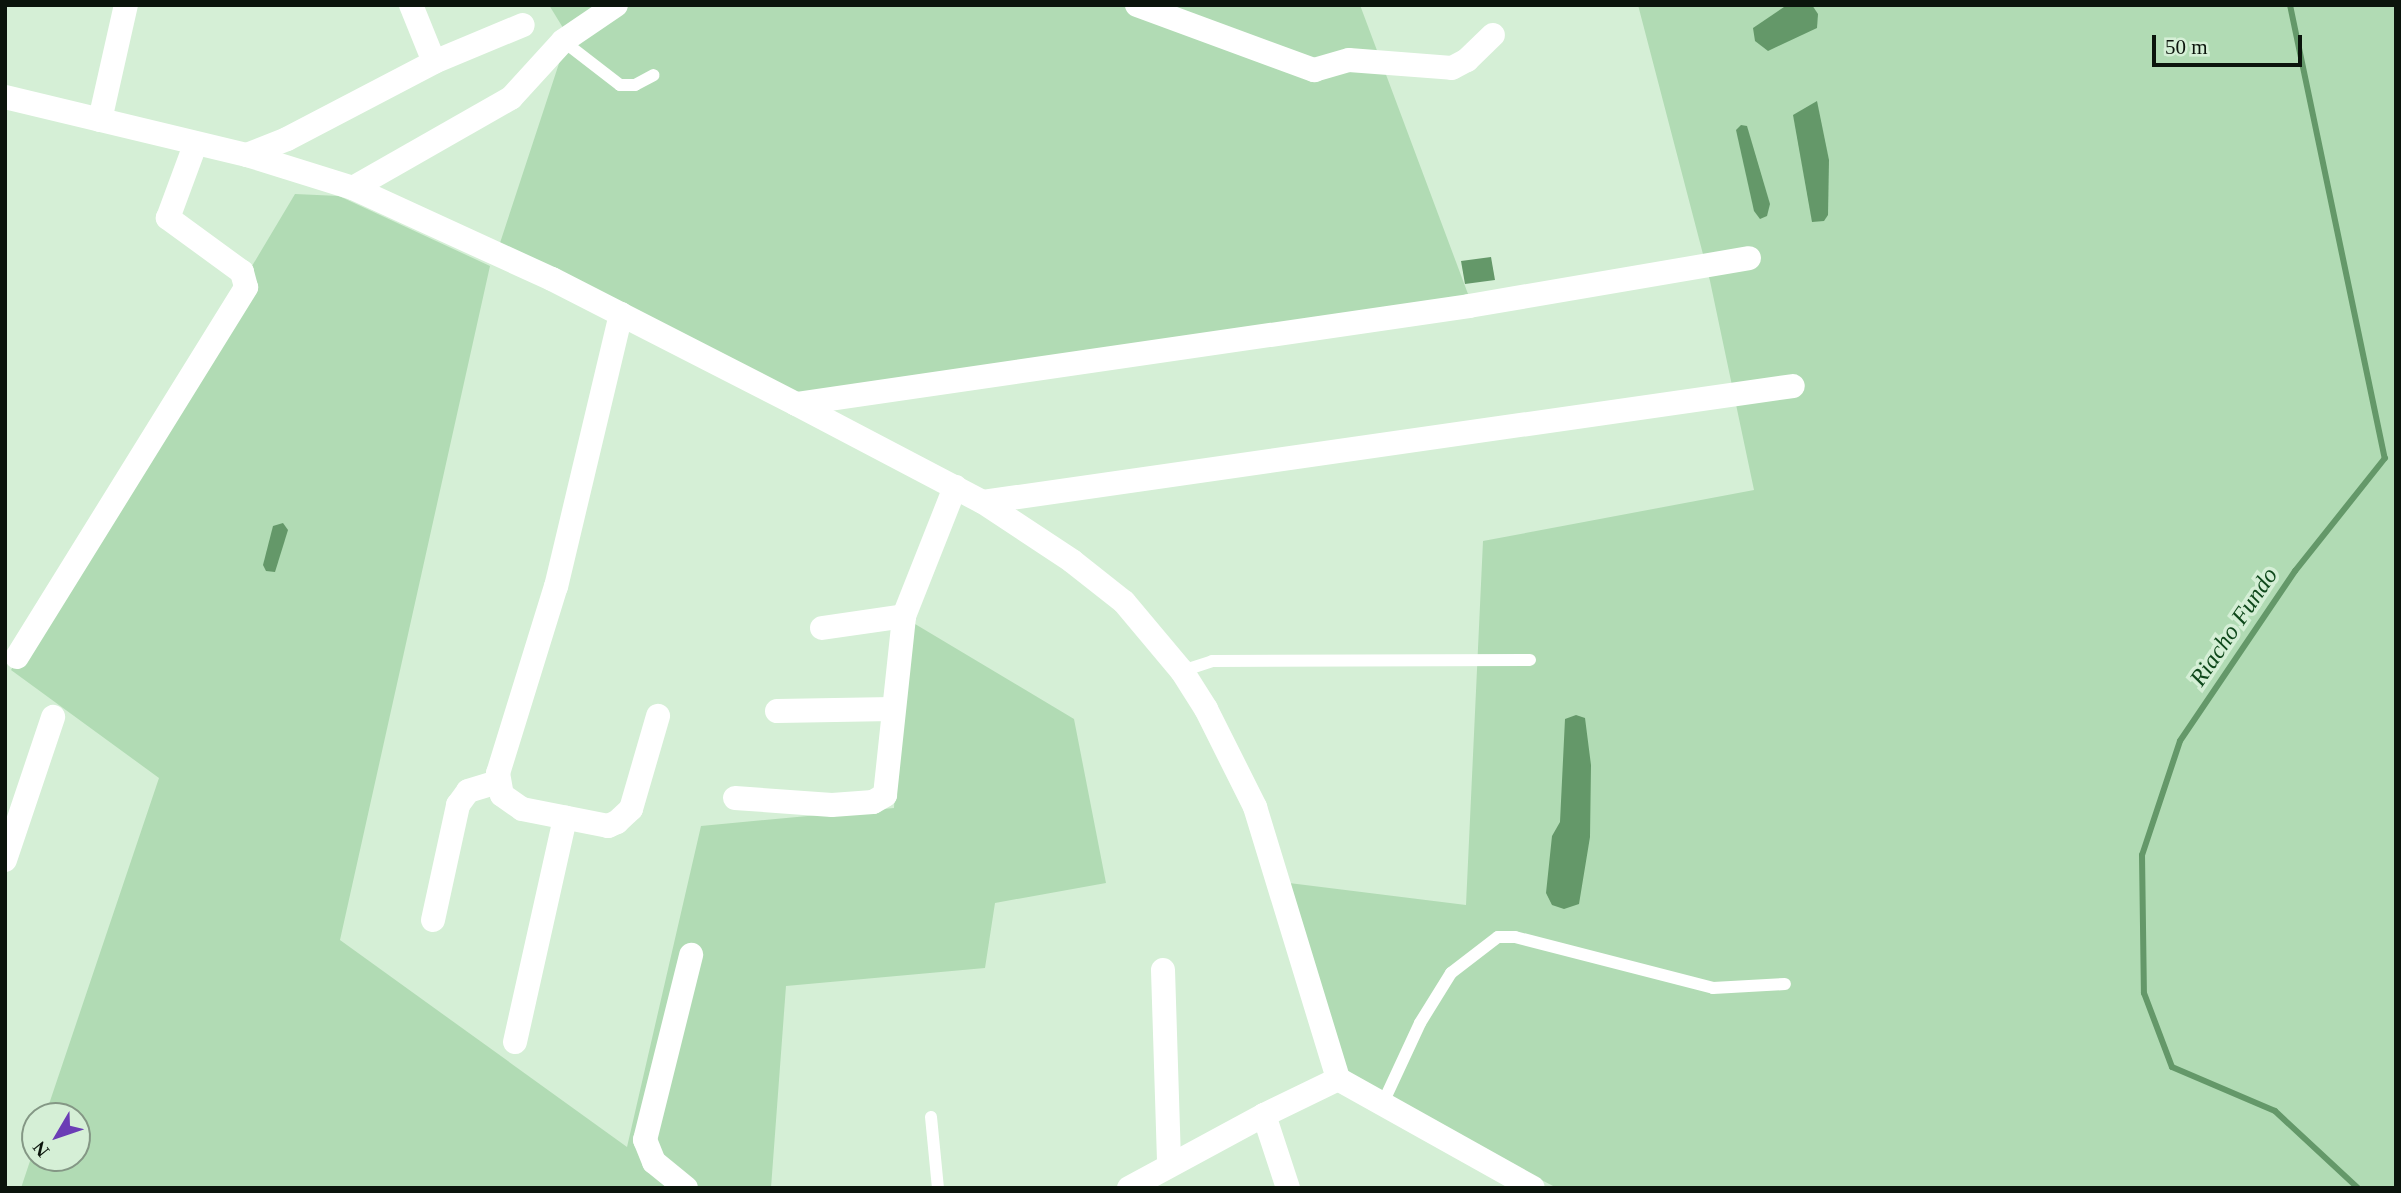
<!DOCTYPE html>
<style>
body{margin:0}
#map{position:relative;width:2401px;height:1193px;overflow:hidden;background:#d5efd6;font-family:"Times New Roman",serif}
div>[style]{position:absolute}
.green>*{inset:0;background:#b1dbb4}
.water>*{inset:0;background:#649869}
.stream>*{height:6px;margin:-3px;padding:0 3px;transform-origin:3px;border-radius:3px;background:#649869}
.lane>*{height:12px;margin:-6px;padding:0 6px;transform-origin:6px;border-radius:6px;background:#fff}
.street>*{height:24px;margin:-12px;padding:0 12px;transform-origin:12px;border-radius:12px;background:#fff}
span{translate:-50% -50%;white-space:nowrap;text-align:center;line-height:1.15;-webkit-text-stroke:7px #d5efd6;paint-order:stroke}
.water-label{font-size:24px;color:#0f481b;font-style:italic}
.frame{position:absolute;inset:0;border:7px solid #0b140c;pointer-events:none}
.north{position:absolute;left:21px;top:1102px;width:70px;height:70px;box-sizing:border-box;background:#d5efd6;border:2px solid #849785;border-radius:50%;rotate:231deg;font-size:19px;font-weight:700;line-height:28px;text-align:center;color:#0b140c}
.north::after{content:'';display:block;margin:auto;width:24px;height:32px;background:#6b3db5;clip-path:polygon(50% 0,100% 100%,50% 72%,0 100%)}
.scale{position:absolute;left:2152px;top:35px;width:150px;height:32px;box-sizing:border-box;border:4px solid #0b140c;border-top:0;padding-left:9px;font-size:21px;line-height:24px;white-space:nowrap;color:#0b140c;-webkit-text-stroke:5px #d5efd6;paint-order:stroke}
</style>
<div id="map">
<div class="green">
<i style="clip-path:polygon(549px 5px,1360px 5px,1471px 302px,805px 402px,499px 246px,568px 36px)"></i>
<i style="clip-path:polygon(1638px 5px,2396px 5px,2396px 1188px,1557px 1188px,1340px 1077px,1281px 882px,1466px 905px,1483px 541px,1754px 490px,1710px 281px)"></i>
<i style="clip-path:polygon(295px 194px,339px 196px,490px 266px,340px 940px,627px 1147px,701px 826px,894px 808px,905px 618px,1074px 719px,1106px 883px,995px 903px,985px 968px,786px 986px,771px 1188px,21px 1188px,35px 1146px,35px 1158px,77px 1158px,77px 1116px,45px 1116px,159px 778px,11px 670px)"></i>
</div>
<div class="water">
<i style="clip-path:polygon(1787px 5px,1812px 5px,1818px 14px,1817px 28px,1768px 51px,1755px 41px,1753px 28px)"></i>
<i style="clip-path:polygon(1817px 101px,1829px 160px,1828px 215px,1824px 221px,1812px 222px,1793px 115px)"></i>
<i style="clip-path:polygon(1741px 125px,1747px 126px,1770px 204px,1767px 216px,1760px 219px,1754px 211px,1736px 130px)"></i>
<i style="clip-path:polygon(1491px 257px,1495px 280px,1465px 284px,1461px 261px)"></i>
<i style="clip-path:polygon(283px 523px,288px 530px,275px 572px,266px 571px,263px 565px,273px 526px)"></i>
<i style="clip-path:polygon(1576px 715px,1585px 718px,1591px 765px,1590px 837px,1579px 904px,1564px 909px,1552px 905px,1546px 893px,1552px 836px,1560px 822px,1565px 719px)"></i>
</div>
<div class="stream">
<i style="left:2290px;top:5px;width:463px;rotate:78.2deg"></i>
<i style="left:2385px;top:458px;width:144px;rotate:128.5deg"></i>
<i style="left:2295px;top:571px;width:205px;rotate:124.1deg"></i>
<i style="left:2180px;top:741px;width:120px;rotate:108.4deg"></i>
<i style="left:2142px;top:855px;width:138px;rotate:89.2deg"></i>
<i style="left:2144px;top:993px;width:79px;rotate:69.3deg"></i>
<i style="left:2172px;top:1067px;width:112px;rotate:23.1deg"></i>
<i style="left:2275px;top:1111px;width:113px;rotate:42.9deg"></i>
</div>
<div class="lane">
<i style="left:563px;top:41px;width:72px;rotate:37.7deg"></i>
<i style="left:620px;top:85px;width:15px"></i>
<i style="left:635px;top:85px;width:21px;rotate:-28deg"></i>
<i style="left:1182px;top:671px;width:32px;rotate:-18deg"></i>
<i style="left:1212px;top:661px;width:318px;rotate:-0.2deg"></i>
<i style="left:1382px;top:1105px;width:90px;rotate:-65.1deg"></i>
<i style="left:1420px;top:1023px;width:59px;rotate:-58.2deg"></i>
<i style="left:1451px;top:973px;width:59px;rotate:-37.5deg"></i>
<i style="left:1498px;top:937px;width:17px"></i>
<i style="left:1515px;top:937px;width:204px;rotate:14.4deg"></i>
<i style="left:1713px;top:988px;width:72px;rotate:-3.2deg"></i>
<i style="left:931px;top:1117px;width:71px;rotate:84.4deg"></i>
</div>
<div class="street">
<i style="left:411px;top:5px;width:61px;rotate:68deg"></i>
<i style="left:1137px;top:5px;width:189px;rotate:20.2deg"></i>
<i style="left:1314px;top:70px;width:36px;rotate:-16deg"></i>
<i style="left:1349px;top:60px;width:103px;rotate:4.4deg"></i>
<i style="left:1452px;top:68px;width:17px;rotate:-28deg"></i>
<i style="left:1467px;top:60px;width:36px;rotate:-44deg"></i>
<i style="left:5px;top:97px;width:249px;rotate:13.5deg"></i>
<i style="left:247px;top:155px;width:111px;rotate:17.3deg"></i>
<i style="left:353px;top:188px;width:219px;rotate:24.6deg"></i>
<i style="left:552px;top:279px;width:274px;rotate:27.1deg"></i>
<i style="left:796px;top:404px;width:211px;rotate:27.7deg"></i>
<i style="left:983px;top:502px;width:107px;rotate:33.5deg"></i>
<i style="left:1072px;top:561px;width:66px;rotate:38.3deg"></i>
<i style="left:1124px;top:602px;width:90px;rotate:50deg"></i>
<i style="left:1182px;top:671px;width:45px;rotate:57.7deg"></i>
<i style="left:1206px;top:709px;width:110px;rotate:63.4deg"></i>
<i style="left:1255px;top:807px;width:284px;rotate:73deg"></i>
<i style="left:1338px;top:1079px;width:223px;rotate:29.2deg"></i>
<i style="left:100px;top:120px;width:118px;rotate:-77.3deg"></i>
<i style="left:247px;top:155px;width:43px;rotate:-21.8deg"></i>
<i style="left:287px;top:139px;width:166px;rotate:-27.6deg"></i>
<i style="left:434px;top:62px;width:96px;rotate:-22.6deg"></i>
<i style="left:353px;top:188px;width:182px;rotate:-29.7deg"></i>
<i style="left:511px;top:98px;width:77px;rotate:-47.6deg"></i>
<i style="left:563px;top:41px;width:64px;rotate:-34.2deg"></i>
<i style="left:621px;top:314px;width:280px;rotate:103.4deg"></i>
<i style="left:556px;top:586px;width:196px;rotate:107.2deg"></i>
<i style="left:498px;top:773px;width:22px;rotate:80deg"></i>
<i style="left:502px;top:795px;width:24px;rotate:35deg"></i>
<i style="left:522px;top:809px;width:88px;rotate:11.2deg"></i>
<i style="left:608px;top:826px;width:10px;rotate:-24deg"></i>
<i style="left:617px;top:822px;width:19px;rotate:-43deg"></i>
<i style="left:631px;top:809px;width:97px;rotate:-73.8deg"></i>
<i style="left:796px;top:404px;width:680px;rotate:-8.28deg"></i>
<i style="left:1469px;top:306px;width:284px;rotate:-9.7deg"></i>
<i style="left:983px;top:502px;width:818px;rotate:-8.15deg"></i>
<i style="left:822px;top:628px;width:83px;rotate:-8.3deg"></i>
<i style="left:17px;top:657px;width:435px;rotate:-58.2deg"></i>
<i style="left:246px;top:287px;width:16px;rotate:-105deg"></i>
<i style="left:242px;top:272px;width:92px;rotate:-143.9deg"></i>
<i style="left:168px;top:218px;width:78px;rotate:-69.7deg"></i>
<i style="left:777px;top:711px;width:116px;rotate:-1deg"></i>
<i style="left:735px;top:798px;width:97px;rotate:4.1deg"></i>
<i style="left:832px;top:805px;width:41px;rotate:-4.2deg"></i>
<i style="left:873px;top:802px;width:14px;rotate:-30deg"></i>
<i style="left:885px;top:795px;width:180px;rotate:-83.9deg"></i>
<i style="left:904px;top:616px;width:139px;rotate:-68.4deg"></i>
<i style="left:5px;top:860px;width:151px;rotate:-71.4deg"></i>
<i style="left:433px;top:920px;width:118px;rotate:-77.7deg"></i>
<i style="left:458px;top:805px;width:17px;rotate:-54deg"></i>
<i style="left:468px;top:791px;width:30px;rotate:-17deg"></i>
<i style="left:1163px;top:970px;width:192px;rotate:88.2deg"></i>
<i style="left:515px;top:1042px;width:230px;rotate:-77.4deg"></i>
<i style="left:686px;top:1188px;width:41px;rotate:-140.9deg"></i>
<i style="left:654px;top:1162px;width:24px;rotate:-112deg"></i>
<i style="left:645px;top:1140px;width:191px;rotate:-76deg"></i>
<i style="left:1129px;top:1188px;width:153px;rotate:-28.4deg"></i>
<i style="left:1288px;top:1188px;width:77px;rotate:-108.2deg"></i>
<i style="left:1264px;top:1115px;width:82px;rotate:-25.9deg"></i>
</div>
<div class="water-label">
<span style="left:2234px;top:627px;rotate:-56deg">Riacho Fundo</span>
</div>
<div class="frame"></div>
<div class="north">N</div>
<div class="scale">50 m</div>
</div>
